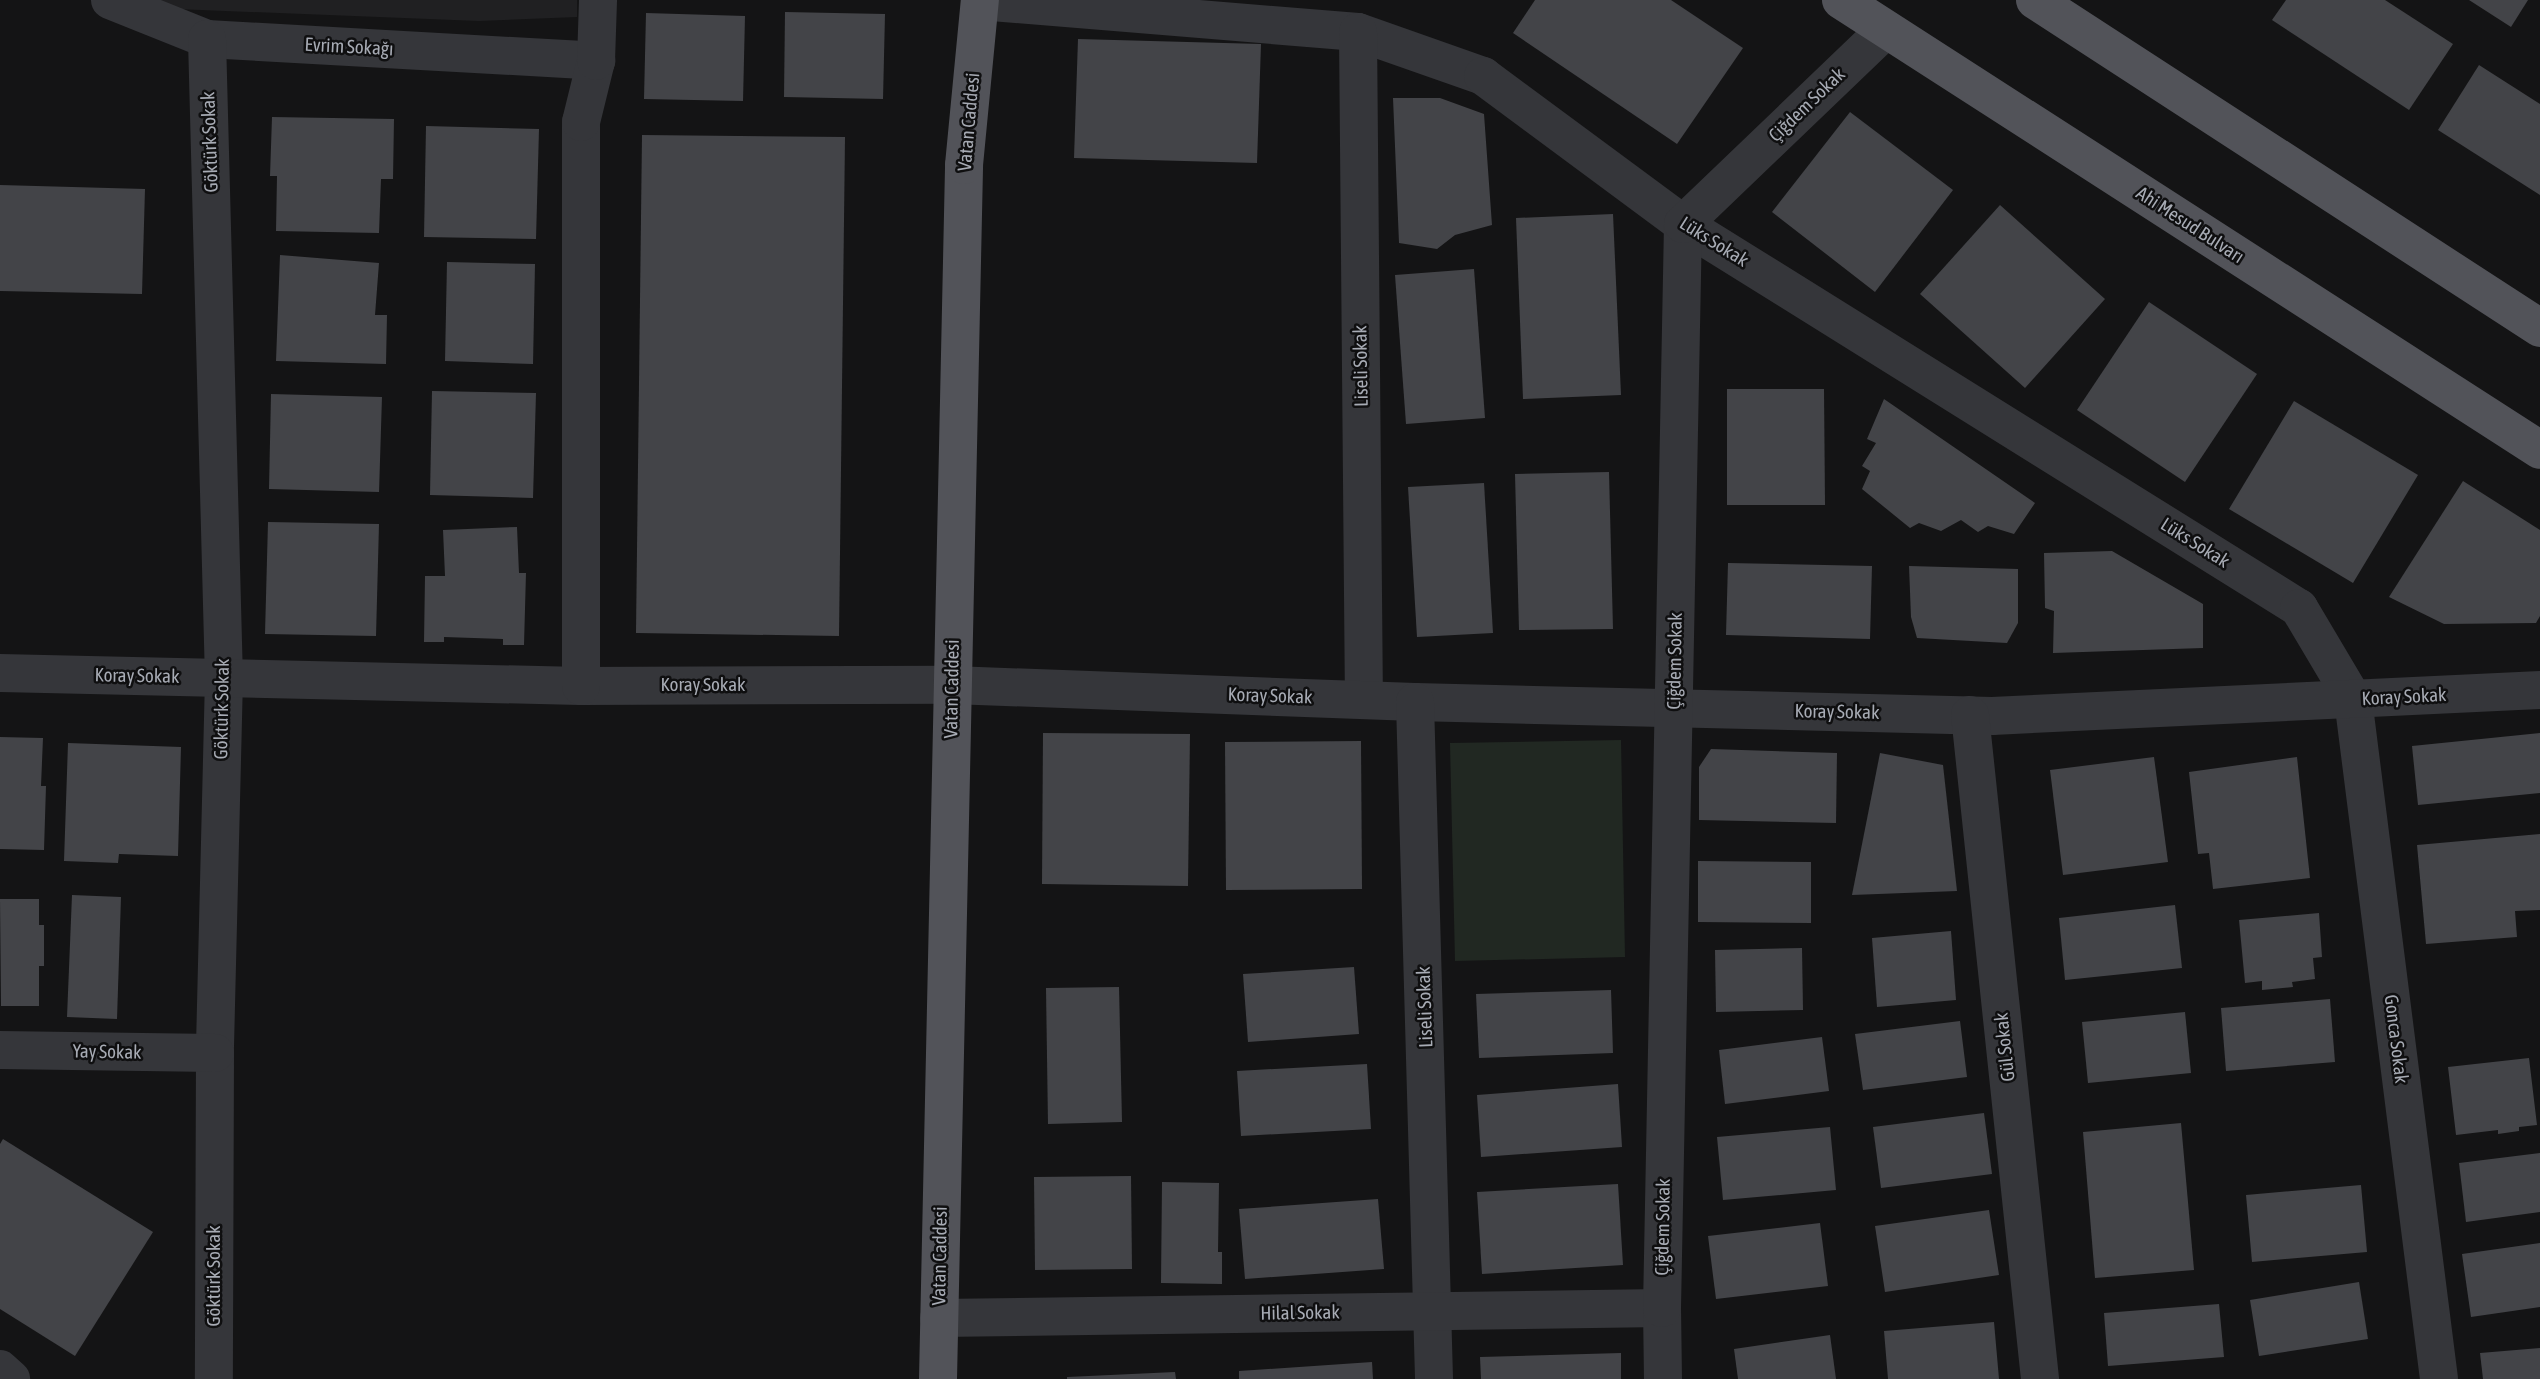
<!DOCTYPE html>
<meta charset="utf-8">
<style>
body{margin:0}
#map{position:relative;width:2540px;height:1379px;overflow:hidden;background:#141415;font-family:"Asap Condensed",sans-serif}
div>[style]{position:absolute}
.built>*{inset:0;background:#202022}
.green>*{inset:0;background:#212822}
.building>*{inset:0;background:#434448}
.minor>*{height:38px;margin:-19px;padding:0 19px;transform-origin:19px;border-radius:19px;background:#35363a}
.major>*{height:38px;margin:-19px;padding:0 19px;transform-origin:19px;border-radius:19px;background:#525359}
span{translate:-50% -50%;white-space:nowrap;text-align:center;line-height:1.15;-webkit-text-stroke:5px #0f0f10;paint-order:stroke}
.street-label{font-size:19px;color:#a7abb4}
</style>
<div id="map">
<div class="built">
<i style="clip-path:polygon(155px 0,577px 0,577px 17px,479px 21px,176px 9px)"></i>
</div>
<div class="green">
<i style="clip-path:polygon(1621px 740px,1625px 957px,1455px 961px,1450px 743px)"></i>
</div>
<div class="building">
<i style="clip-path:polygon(1535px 0,1671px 0,1743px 48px,1677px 144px,1513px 33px)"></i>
<i style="clip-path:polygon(2286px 0,2385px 0,2453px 44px,2409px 110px,2272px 20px)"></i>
<i style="clip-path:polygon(2469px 0,2528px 0,2511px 27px)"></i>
<i style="clip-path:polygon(785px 12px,885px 14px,883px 99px,784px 97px)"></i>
<i style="clip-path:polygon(646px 13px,745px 16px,743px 101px,644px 99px)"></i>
<i style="clip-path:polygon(1078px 39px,1261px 44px,1257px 163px,1074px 158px)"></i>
<i style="clip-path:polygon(2479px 65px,2540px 104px,2540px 195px,2438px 130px)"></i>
<i style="clip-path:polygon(1393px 98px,1440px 98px,1484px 114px,1492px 225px,1455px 235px,1437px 249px,1399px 243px)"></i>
<i style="clip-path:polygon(1850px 112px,1953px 190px,1875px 292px,1772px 212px)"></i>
<i style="clip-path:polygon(272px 117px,394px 119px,393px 179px,381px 179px,379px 233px,276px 231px,277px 176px,270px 176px)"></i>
<i style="clip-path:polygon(426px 126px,539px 129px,536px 239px,424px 237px)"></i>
<i style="clip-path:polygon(642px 135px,845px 137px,839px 636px,636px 633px)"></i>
<i style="clip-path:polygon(0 185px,145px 189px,142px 294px,0 291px)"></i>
<i style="clip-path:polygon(2000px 205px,2105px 299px,2025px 388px,1920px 294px)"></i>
<i style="clip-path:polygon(1613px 214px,1621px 395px,1523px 399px,1516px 218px)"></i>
<i style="clip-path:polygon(280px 255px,379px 263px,375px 315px,387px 315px,386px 364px,276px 361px)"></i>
<i style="clip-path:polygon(447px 262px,535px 264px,533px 364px,445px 361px)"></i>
<i style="clip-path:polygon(1474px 269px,1485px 418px,1406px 424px,1395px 275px)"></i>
<i style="clip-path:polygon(2149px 302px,2257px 374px,2185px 482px,2077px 410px)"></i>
<i style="clip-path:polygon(1727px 389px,1824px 389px,1825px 505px,1727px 505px)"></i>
<i style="clip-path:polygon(432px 391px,536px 393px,533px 498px,430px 495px)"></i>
<i style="clip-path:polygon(271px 394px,382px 397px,379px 492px,269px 489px)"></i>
<i style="clip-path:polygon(1884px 399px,2035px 503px,2014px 534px,1988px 526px,1978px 532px,1961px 520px,1941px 531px,1919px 523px,1910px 528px,1862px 489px,1870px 471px,1862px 466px,1876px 443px,1867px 439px)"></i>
<i style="clip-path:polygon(2294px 401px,2418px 475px,2353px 583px,2229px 509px)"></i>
<i style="clip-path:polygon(1609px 472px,1613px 629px,1519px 630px,1515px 474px)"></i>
<i style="clip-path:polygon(2463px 481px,2540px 530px,2540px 616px,2536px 623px,2444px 624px,2389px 597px)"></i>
<i style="clip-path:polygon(1484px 483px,1493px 633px,1417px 637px,1408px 487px)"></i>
<i style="clip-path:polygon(268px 522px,379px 524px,376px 636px,265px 634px)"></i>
<i style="clip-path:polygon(517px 527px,519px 573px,526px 573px,524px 645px,503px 645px,503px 639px,444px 637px,444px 642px,424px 642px,425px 576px,445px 576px,443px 530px)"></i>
<i style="clip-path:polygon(2112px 551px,2203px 604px,2203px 648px,2053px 653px,2054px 611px,2045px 608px,2044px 553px)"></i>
<i style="clip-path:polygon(1728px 563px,1872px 566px,1870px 639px,1726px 635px)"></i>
<i style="clip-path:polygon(1909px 566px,2018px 569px,2018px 623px,2007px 643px,1917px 638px,1911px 617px)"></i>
<i style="clip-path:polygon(1043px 733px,1190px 734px,1188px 886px,1042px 884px)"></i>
<i style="clip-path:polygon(2540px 733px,2540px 793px,2418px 805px,2412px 746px)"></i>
<i style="clip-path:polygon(0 737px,43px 738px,41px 786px,46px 786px,44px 850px,0 849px)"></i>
<i style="clip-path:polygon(1361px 741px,1362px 889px,1226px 890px,1225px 742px)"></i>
<i style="clip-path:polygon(68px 743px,181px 747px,178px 856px,119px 854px,118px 863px,64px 861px)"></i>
<i style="clip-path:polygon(1711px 749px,1837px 753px,1836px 823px,1699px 820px,1699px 767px)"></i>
<i style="clip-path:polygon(1880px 753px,1943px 765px,1957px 891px,1852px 895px)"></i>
<i style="clip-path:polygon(2154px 757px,2168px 862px,2063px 875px,2050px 770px)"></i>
<i style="clip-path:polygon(2297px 757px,2310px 878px,2213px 889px,2209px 853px,2198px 854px,2189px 772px)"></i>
<i style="clip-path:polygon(2540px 834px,2540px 910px,2515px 911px,2517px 937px,2426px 944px,2417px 845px)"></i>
<i style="clip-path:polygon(1698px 861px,1811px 862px,1811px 923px,1698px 922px)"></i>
<i style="clip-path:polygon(72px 895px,121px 897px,117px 1019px,67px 1017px)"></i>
<i style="clip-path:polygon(0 899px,39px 899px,39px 925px,44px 925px,44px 966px,39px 966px,39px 1006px,1px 1006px)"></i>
<i style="clip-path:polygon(2175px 905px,2182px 968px,2065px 980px,2059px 918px)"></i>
<i style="clip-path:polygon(2319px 913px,2322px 957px,2313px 958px,2315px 979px,2292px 982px,2293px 987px,2262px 990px,2262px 981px,2245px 983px,2239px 920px)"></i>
<i style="clip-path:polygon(1951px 931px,1956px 1000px,1877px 1007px,1872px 938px)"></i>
<i style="clip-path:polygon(1802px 948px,1803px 1010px,1716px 1012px,1715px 950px)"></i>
<i style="clip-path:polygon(1354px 967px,1359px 1034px,1248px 1042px,1243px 974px)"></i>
<i style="clip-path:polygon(1119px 987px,1122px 1122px,1048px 1124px,1046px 988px)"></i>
<i style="clip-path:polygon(1611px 990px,1613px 1053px,1479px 1058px,1476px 994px)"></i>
<i style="clip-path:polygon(2330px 999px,2335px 1062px,2226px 1071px,2221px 1008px)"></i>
<i style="clip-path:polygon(2185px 1012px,2191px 1073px,2088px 1083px,2082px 1022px)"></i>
<i style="clip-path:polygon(1960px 1021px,1967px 1077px,1863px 1090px,1855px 1034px)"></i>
<i style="clip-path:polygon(1822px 1037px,1829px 1091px,1725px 1104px,1719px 1050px)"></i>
<i style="clip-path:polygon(2529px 1058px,2537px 1125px,2519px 1127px,2519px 1131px,2498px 1134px,2498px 1130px,2456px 1135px,2448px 1067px)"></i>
<i style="clip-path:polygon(1367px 1064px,1371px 1129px,1241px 1136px,1237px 1071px)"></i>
<i style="clip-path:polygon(1618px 1084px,1622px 1147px,1481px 1157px,1477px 1095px)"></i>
<i style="clip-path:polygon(1984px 1113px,1992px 1174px,1881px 1188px,1873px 1127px)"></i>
<i style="clip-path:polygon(2181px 1123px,2194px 1270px,2095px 1278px,2083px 1132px)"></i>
<i style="clip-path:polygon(1830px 1127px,1836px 1190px,1723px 1200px,1717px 1137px)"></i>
<i style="clip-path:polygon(3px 1139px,153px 1232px,75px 1356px,0 1309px,0 1144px)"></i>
<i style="clip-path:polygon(2540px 1153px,2540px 1212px,2466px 1222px,2459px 1163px)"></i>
<i style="clip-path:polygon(1131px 1176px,1132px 1269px,1035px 1270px,1034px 1177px)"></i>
<i style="clip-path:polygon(1162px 1182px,1219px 1183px,1218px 1252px,1222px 1252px,1222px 1284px,1161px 1283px)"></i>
<i style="clip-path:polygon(1618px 1184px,1623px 1265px,1482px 1274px,1477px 1192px)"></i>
<i style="clip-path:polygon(2361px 1185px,2367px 1252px,2252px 1262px,2246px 1195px)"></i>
<i style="clip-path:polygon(1378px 1199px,1384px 1269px,1245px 1279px,1239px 1209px)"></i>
<i style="clip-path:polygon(1989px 1210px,1999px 1275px,1885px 1292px,1875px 1226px)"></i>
<i style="clip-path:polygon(1820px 1223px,1828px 1286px,1716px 1299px,1708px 1236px)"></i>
<i style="clip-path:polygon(2540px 1243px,2540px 1307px,2471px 1317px,2462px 1254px)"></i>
<i style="clip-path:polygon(2359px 1282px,2368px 1339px,2259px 1356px,2250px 1300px)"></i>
<i style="clip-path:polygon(2219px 1304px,2224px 1357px,2108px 1366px,2104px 1313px)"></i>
<i style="clip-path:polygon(1994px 1322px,1999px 1379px,1888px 1379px,1884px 1331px)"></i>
<i style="clip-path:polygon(1830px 1335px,1836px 1379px,1738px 1379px,1734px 1349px)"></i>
<i style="clip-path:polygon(2540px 1348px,2540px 1379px,2483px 1379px,2480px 1353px)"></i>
<i style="clip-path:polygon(1621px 1353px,1621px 1379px,1481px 1379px,1480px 1357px)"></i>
<i style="clip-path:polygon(1372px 1362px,1373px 1379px,1239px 1379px,1239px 1371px)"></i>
<i style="clip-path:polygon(1175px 1372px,1176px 1379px,1067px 1379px,1067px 1377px)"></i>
</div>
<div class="minor">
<i style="left:110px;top:0;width:105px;rotate:21.9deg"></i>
<i style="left:207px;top:39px;width:390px;rotate:3.2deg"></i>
<i style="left:980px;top:1px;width:379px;rotate:4.7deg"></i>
<i style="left:1358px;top:32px;width:133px;rotate:19.4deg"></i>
<i style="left:1483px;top:76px;width:249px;rotate:36.5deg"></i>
<i style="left:1683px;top:224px;width:726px;rotate:31.94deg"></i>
<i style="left:2299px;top:608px;width:106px;rotate:59.3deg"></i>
<i style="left:2353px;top:699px;width:685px;rotate:82.79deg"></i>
<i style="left:1358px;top:32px;width:668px;rotate:89.49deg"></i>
<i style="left:207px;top:39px;width:639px;rotate:88.48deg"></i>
<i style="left:224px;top:678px;width:375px;rotate:91.4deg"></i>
<i style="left:215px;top:1053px;width:326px;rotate:90.2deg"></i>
<i style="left:0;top:673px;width:581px;rotate:1.28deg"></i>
<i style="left:581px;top:686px;width:371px;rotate:-0.2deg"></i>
<i style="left:952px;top:685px;width:463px;rotate:2.1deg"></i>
<i style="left:1415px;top:702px;width:577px;rotate:1.39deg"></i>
<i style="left:1992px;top:716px;width:549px;rotate:-2.72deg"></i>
<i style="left:581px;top:686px;width:564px;rotate:-90deg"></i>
<i style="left:581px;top:122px;width:63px;rotate:-76.2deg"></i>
<i style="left:596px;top:61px;width:61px;rotate:-88.1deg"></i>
<i style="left:1415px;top:702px;width:677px;rotate:88.39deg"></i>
<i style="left:1970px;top:715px;width:668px;rotate:83.98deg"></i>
<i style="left:0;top:1050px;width:215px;rotate:0.8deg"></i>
<i style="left:939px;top:1318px;width:723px;rotate:-0.79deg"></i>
<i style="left:0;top:1369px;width:15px;rotate:42deg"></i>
<i style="left:1663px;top:1379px;width:71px;rotate:-90.8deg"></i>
<i style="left:1662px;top:1308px;width:1084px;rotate:-88.89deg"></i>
<i style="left:1683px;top:224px;width:281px;rotate:-43.8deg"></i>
</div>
<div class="major">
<i style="left:1841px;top:0;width:831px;rotate:32.77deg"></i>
<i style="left:2035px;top:0;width:602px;rotate:33deg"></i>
<i style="left:938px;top:1379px;width:1214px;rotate:-88.77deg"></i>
<i style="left:964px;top:165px;width:166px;rotate:-84.5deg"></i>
</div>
<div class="street-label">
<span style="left:349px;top:47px;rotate:3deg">Evrim Sokağı</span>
<span style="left:1807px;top:105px;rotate:-44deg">Çiğdem Sokak</span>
<span style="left:969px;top:122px;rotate:-85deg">Vatan Caddesi</span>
<span style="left:210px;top:142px;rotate:-92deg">Göktürk Sokak</span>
<span style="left:2190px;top:225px;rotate:33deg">Ahi Mesud Bulvarı</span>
<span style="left:1714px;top:242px;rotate:32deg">Lüks Sokak</span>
<span style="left:1361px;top:366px;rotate:-91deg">Liseli Sokak</span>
<span style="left:2195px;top:543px;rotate:32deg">Lüks Sokak</span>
<span style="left:1675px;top:661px;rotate:-89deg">Çiğdem Sokak</span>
<span style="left:137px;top:676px;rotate:1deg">Koray Sokak</span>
<span style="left:703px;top:685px">Koray Sokak</span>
<span style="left:952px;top:689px;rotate:-89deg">Vatan Caddesi</span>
<span style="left:1270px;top:696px;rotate:2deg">Koray Sokak</span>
<span style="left:2404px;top:697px;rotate:-3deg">Koray Sokak</span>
<span style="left:222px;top:709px;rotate:-89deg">Göktürk Sokak</span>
<span style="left:1837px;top:712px;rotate:1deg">Koray Sokak</span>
<span style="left:1425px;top:1007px;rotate:-92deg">Liseli Sokak</span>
<span style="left:2396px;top:1039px;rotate:83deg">Gonca Sokak</span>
<span style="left:2005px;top:1047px;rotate:-96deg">Gül Sokak</span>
<span style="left:107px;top:1052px;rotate:1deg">Yay Sokak</span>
<span style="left:1663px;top:1227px;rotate:-89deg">Çiğdem Sokak</span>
<span style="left:940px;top:1256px;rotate:-89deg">Vatan Caddesi</span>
<span style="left:214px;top:1276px;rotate:-90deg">Göktürk Sokak</span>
<span style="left:1300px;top:1313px;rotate:-1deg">Hilal Sokak</span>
</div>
</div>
